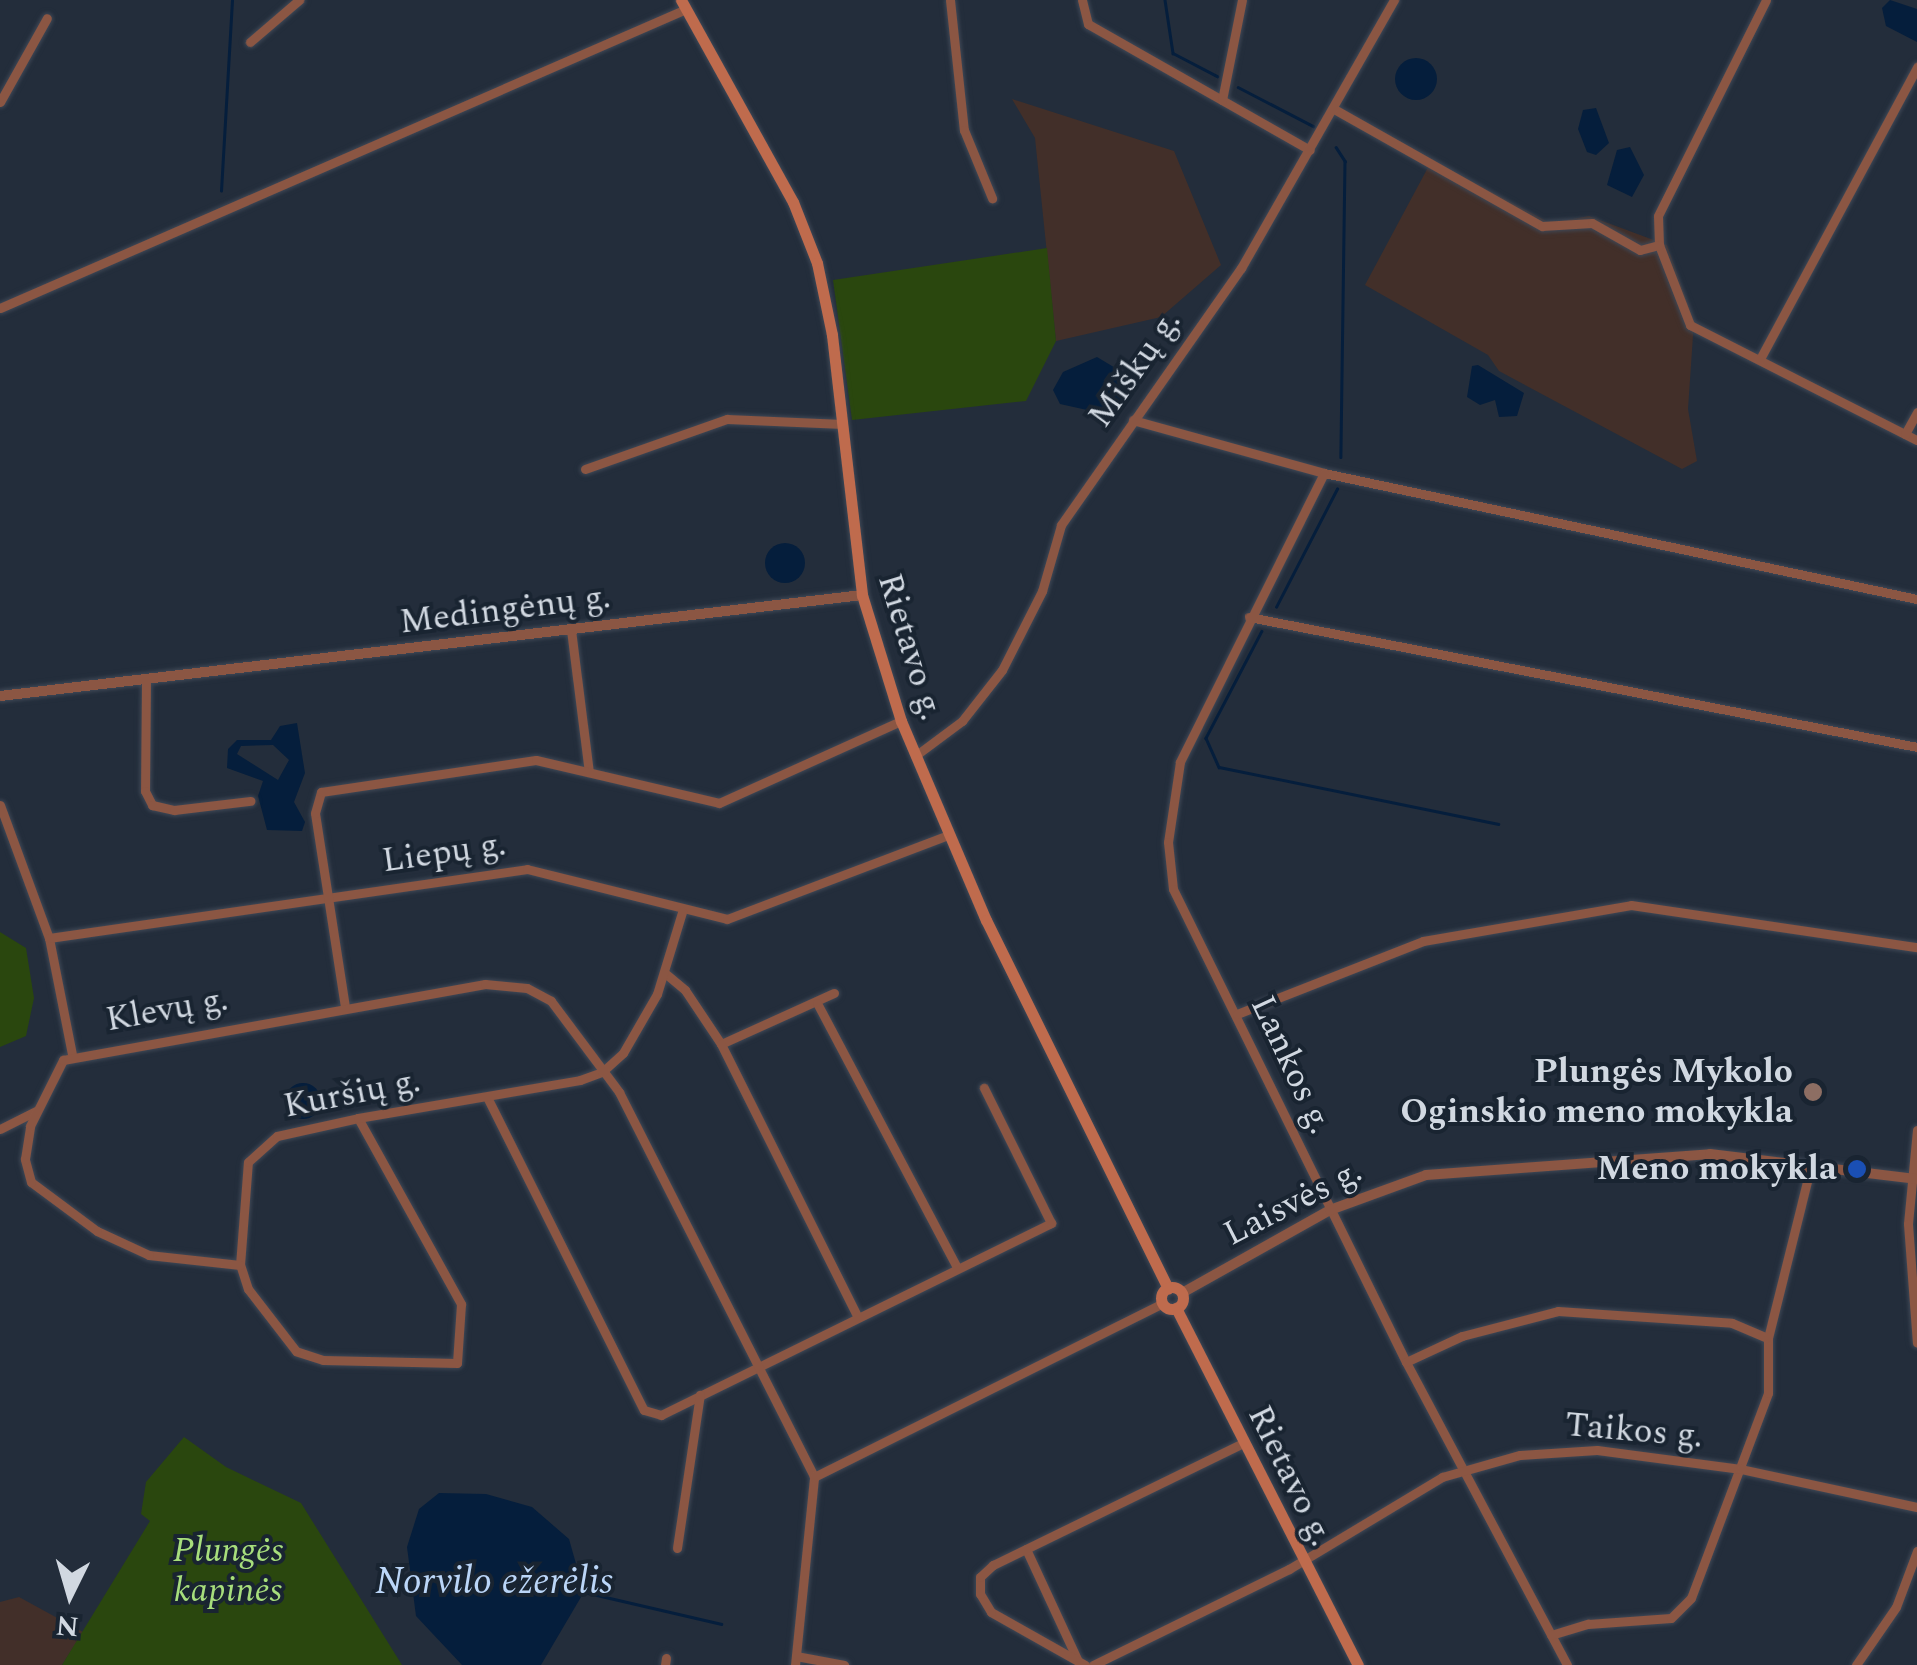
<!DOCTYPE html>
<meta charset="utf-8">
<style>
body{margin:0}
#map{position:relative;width:1917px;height:1665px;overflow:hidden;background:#232d3b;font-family:Spectral,serif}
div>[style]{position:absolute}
.industrial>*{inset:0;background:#422f29}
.green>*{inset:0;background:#2a470e}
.water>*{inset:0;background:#051e3c}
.round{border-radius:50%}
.stream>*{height:2.5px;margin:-1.25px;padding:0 1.25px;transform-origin:1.25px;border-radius:1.25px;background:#051e3c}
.roads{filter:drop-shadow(0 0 2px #3f4856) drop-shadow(0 0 2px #3f4856)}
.minor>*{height:9px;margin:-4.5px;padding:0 4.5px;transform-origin:4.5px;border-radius:4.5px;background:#8b5643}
.tertiary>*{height:10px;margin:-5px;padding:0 5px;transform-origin:5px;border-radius:5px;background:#8b5643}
.secondary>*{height:11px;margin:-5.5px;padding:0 5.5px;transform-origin:5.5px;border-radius:5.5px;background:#bf6b4d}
.secondary>.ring{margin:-5.5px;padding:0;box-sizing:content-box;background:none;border:11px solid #bf6b4d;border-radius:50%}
.dots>*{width:28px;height:28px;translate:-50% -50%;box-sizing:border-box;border:5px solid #192431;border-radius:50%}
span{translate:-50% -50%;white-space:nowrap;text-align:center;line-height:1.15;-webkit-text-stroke:8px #192431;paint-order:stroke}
.street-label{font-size:35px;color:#d1d8e1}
.poi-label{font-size:35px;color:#d1d8e1;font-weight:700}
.right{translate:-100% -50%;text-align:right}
.park-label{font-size:35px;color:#a7de7c;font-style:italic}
.water-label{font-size:38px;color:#bbd6f8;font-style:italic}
.north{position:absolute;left:20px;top:1545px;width:100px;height:100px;-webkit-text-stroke:8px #192431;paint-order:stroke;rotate:185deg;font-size:28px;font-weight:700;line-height:40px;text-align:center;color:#d1d8e1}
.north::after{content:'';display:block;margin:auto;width:35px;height:45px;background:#d1d8e1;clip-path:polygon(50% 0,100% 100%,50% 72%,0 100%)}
</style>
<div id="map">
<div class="industrial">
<i style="clip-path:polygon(1012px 99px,1174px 151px,1221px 265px,1161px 317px,1056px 341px,1035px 138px)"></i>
<i style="clip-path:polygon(1432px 160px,1550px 223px,1589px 216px,1667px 245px,1694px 321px,1688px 409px,1697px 461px,1682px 469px,1499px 371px,1488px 355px,1365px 285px)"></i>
<i style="clip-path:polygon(19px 1597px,83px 1632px,62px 1665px,0 1665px,0 1602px)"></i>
</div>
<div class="green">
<i style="clip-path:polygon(1047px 248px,1056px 341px,1026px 401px,852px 420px,833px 280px)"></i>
<i style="clip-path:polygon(0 932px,26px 948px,34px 998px,26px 1036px,0 1047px)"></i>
<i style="clip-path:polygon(184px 1437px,226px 1467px,301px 1503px,402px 1665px,62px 1665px,150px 1521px,141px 1514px,146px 1482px)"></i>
</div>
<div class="water">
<i style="clip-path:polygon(1890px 0,1917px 9px,1917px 42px,1886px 26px,1882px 8px)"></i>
<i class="round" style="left:1395px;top:58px;width:42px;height:42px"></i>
<i style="clip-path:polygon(1596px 108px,1609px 143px,1596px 155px,1587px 152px,1578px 129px,1583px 110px)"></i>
<i style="clip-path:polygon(1630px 147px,1644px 175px,1632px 197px,1607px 185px,1617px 150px)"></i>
<i style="clip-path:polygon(1097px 357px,1127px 375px,1127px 400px,1105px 414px,1060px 404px,1053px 390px,1063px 372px)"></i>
<i style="clip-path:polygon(1478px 365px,1524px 393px,1517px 416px,1499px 417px,1495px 400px,1480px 405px,1467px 397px,1472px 366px)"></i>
<i class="round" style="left:765px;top:543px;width:40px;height:40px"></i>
<i style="clip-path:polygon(evenodd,297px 723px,305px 773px,294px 802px,305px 822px,302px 831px,267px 830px,258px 796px,263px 781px,227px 768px,228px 749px,237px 740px,271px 740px,280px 726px,297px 723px,273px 745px,289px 760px,278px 780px,237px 754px,241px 746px,273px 745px)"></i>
<i class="round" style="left:285px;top:1083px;width:36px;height:36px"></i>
<i style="clip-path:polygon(439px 1493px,486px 1494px,532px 1507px,569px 1539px,584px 1592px,541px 1665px,462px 1665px,416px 1616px,407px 1547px,419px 1509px)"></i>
</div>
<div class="stream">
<i style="left:1165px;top:0;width:54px;rotate:81.4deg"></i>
<i style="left:1173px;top:53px;width:50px;rotate:27.6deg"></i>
<i style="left:1238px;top:87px;width:85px;rotate:27.5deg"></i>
<i style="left:1336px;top:147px;width:17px;rotate:57deg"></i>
<i style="left:1345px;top:161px;width:296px;rotate:90.8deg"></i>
<i style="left:221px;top:191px;width:191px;rotate:-86.7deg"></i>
<i style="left:1276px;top:607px;width:133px;rotate:-62.7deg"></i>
<i style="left:1262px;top:631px;width:121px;rotate:117.6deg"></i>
<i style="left:1206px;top:738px;width:32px;rotate:66deg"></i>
<i style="left:1219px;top:767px;width:285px;rotate:11.5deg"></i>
<i style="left:584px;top:1592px;width:141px;rotate:13.1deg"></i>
</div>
<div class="roads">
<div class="minor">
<i style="left:950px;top:0;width:131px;rotate:83.9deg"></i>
<i style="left:964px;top:130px;width:74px;rotate:67.6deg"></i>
<i style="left:1082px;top:0;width:25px;rotate:76deg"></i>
<i style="left:1088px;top:24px;width:255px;rotate:29.6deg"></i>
<i style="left:1766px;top:0;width:241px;rotate:116.6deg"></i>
<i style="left:1658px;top:216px;width:29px;rotate:88deg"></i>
<i style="left:1659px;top:245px;width:86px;rotate:68.8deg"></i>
<i style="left:1690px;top:325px;width:254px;rotate:26.9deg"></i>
<i style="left:250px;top:42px;width:65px;rotate:-40.6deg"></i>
<i style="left:1222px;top:100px;width:102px;rotate:-78.7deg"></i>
<i style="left:0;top:102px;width:96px;rotate:-60.8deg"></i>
<i style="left:1334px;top:109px;width:239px;rotate:29.4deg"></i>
<i style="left:1542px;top:226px;width:50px;rotate:-3.4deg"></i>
<i style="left:1592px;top:223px;width:55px;rotate:29.4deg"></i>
<i style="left:1640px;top:250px;width:20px;rotate:-15deg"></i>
<i style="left:0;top:308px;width:748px;rotate:-23.55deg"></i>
<i style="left:1760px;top:359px;width:332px;rotate:-61.7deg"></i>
<i style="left:1133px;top:420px;width:198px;rotate:15.5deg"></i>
<i style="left:1324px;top:473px;width:606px;rotate:12deg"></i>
<i style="left:1905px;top:434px;width:25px;rotate:-61deg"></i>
<i style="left:585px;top:469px;width:151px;rotate:-19.4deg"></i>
<i style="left:727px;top:419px;width:116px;rotate:2.5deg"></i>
<i style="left:1324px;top:473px;width:323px;rotate:116.5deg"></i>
<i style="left:1180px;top:762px;width:81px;rotate:98.5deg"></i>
<i style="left:1168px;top:842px;width:47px;rotate:83.9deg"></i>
<i style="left:1173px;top:889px;width:527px;rotate:63.78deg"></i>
<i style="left:1406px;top:1362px;width:343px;rotate:62deg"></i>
<i style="left:1249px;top:617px;width:681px;rotate:11.01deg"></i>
<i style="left:571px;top:630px;width:143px;rotate:82.8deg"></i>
<i style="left:146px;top:680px;width:111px;rotate:90.5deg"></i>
<i style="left:145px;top:791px;width:16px;rotate:63deg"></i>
<i style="left:152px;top:805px;width:23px;rotate:13deg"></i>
<i style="left:174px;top:810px;width:77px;rotate:-6.8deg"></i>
<i style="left:915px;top:756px;width:59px;rotate:-36.7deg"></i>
<i style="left:962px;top:721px;width:65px;rotate:-51.9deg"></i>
<i style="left:1002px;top:670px;width:89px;rotate:-63.1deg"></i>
<i style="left:1042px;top:591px;width:69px;rotate:-73.9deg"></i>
<i style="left:1061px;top:525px;width:314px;rotate:-55deg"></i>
<i style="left:1241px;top:268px;width:309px;rotate:-60.3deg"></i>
<i style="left:0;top:805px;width:142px;rotate:69.8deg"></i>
<i style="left:49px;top:938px;width:118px;rotate:78.8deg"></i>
<i style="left:49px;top:938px;width:483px;rotate:-8.2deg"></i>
<i style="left:527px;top:869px;width:206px;rotate:14deg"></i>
<i style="left:727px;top:919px;width:236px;rotate:-20.8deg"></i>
<i style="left:666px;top:974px;width:25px;rotate:40deg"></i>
<i style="left:685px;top:990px;width:65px;rotate:56.3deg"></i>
<i style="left:721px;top:1044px;width:124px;rotate:-24.3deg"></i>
<i style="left:817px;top:1003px;width:299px;rotate:62.1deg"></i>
<i style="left:345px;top:1007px;width:196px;rotate:-98.8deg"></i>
<i style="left:315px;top:813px;width:22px;rotate:-74deg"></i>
<i style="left:321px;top:792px;width:217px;rotate:-8.5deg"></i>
<i style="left:536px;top:760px;width:188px;rotate:13.2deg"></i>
<i style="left:719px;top:803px;width:200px;rotate:-24.3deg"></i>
<i style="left:1237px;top:1014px;width:200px;rotate:-21.4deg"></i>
<i style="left:1423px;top:941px;width:211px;rotate:-9.8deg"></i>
<i style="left:1631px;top:905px;width:289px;rotate:8.4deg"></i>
<i style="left:721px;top:1044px;width:305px;rotate:63.4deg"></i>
<i style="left:487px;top:1097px;width:350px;rotate:63.4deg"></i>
<i style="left:644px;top:1410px;width:18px;rotate:16deg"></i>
<i style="left:661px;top:1415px;width:435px;rotate:-26.2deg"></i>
<i style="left:1051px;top:1223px;width:151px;rotate:-116.4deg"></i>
<i style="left:358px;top:1118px;width:213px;rotate:61deg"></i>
<i style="left:461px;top:1304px;width:59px;rotate:93.9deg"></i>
<i style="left:457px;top:1363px;width:134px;rotate:-178.7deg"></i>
<i style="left:323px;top:1360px;width:28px;rotate:-162deg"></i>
<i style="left:296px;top:1351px;width:78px;rotate:-127.7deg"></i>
<i style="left:248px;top:1289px;width:25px;rotate:-108deg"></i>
<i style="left:240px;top:1265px;width:103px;rotate:-85.6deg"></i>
<i style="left:248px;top:1162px;width:39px;rotate:-42deg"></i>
<i style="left:277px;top:1136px;width:83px;rotate:-12.5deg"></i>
<i style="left:358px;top:1118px;width:225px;rotate:-9.7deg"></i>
<i style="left:580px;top:1080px;width:23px;rotate:-20deg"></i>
<i style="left:602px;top:1072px;width:28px;rotate:-42deg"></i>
<i style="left:623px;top:1053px;width:68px;rotate:-60deg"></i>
<i style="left:657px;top:994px;width:86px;rotate:-73deg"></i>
<i style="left:0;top:1129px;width:40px;rotate:-26.6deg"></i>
<i style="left:1917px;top:1130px;width:94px;rotate:95.5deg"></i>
<i style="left:1908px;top:1224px;width:119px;rotate:85.7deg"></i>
<i style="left:240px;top:1265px;width:92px;rotate:-173.7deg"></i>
<i style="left:149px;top:1255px;width:57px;rotate:-155.2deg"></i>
<i style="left:97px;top:1231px;width:82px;rotate:-143.4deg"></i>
<i style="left:31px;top:1182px;width:24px;rotate:-105deg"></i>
<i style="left:25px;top:1159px;width:33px;rotate:-81deg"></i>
<i style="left:30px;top:1126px;width:74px;rotate:-63.4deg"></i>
<i style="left:63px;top:1060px;width:429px;rotate:-10.2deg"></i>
<i style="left:485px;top:984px;width:42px;rotate:5.4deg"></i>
<i style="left:527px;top:988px;width:27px;rotate:28deg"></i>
<i style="left:551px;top:1001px;width:114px;rotate:53.2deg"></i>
<i style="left:619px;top:1092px;width:432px;rotate:63.1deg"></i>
<i style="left:1406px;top:1362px;width:62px;rotate:-24.9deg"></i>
<i style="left:1462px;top:1336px;width:99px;rotate:-14.6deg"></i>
<i style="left:1558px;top:1311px;width:174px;rotate:3.9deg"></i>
<i style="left:1732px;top:1323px;width:39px;rotate:23deg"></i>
<i style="left:677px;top:1548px;width:155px;rotate:-81.5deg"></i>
<i style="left:1026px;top:1549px;width:123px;rotate:65.1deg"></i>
<i style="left:1551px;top:1635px;width:39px;rotate:-17deg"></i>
<i style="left:1588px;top:1624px;width:83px;rotate:-4.1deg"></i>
<i style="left:1671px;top:1618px;width:28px;rotate:-45deg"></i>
<i style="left:1691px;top:1598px;width:219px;rotate:-69.4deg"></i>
<i style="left:1768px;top:1393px;width:55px;rotate:-90deg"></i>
<i style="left:1768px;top:1338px;width:181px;rotate:-76deg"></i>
<i style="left:796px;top:1656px;width:49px;rotate:10.6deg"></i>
<i style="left:665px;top:1665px;width:7px;rotate:-82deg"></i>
<i style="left:795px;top:1665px;width:189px;rotate:-84.2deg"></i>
<i style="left:814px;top:1477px;width:390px;rotate:-26.5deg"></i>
<i style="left:1085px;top:1665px;width:108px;rotate:-150.6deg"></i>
<i style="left:991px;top:1612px;width:21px;rotate:-121deg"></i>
<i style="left:980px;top:1594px;width:17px;rotate:-90deg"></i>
<i style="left:980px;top:1577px;width:18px;rotate:-43deg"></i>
<i style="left:993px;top:1565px;width:278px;rotate:-26deg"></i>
<i style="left:1093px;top:1665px;width:218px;rotate:-26.1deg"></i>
<i style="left:1289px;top:1569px;width:179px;rotate:-31deg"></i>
<i style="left:1442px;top:1477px;width:81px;rotate:-15.8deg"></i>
<i style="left:1520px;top:1455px;width:77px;rotate:-3.7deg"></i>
<i style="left:1597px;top:1450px;width:145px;rotate:7.5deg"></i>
<i style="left:1741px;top:1469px;width:180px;rotate:12.2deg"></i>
<i style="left:1856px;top:1665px;width:70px;rotate:-55.4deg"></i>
<i style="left:1896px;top:1607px;width:60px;rotate:-69.4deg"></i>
</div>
<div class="tertiary">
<i style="left:0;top:696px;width:868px;rotate:-6.68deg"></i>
<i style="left:1182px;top:1293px;width:170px;rotate:-29.3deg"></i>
<i style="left:1330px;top:1210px;width:102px;rotate:-20deg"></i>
<i style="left:1426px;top:1175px;width:285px;rotate:-4.2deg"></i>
<i style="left:1710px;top:1154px;width:209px;rotate:6.9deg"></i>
</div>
<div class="secondary">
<i style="left:681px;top:0;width:231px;rotate:61deg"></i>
<i style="left:793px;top:202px;width:66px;rotate:68.5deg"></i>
<i style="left:817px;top:263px;width:74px;rotate:78.2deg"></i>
<i style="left:832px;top:335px;width:262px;rotate:83.4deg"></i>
<i style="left:862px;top:595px;width:132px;rotate:72.8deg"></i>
<i style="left:901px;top:721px;width:216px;rotate:66.9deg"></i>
<i style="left:986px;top:920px;width:411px;rotate:63.7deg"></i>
<i class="ring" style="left:1161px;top:1287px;width:11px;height:11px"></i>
<i style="left:1176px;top:1308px;width:401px;rotate:63deg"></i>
</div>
</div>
<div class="dots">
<i style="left:1813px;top:1092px;background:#8d6e63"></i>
<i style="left:1857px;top:1169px;background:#1a4fb4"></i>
</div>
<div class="street-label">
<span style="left:1135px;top:369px;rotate:-55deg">Miškų g.</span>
<span style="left:505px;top:610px;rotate:-7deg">Medingėnų g.</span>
<span style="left:910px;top:647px;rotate:73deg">Rietavo g.</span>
<span style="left:444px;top:853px;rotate:-8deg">Liepų g.</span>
<span style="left:167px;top:1010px;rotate:-10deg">Klevų g.</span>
<span style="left:1291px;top:1065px;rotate:65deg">Lankos g.</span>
<span style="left:352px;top:1094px;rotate:-11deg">Kuršių g.</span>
<span style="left:1293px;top:1203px;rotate:-27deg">Laisvės g.</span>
<span style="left:1634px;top:1431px;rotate:5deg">Taikos g.</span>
<span style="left:1290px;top:1476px;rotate:64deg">Rietavo g.</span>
</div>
<div class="poi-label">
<span class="right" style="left:1793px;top:1092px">Plungės Mykolo<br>Oginskio meno mokykla</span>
<span class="right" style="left:1837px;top:1169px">Meno mokykla</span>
</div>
<div class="park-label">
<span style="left:228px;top:1571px">Plungės<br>kapinės</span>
</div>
<div class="water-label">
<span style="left:494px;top:1583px">Norvilo ežerėlis</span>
</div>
<div class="north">N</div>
</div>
